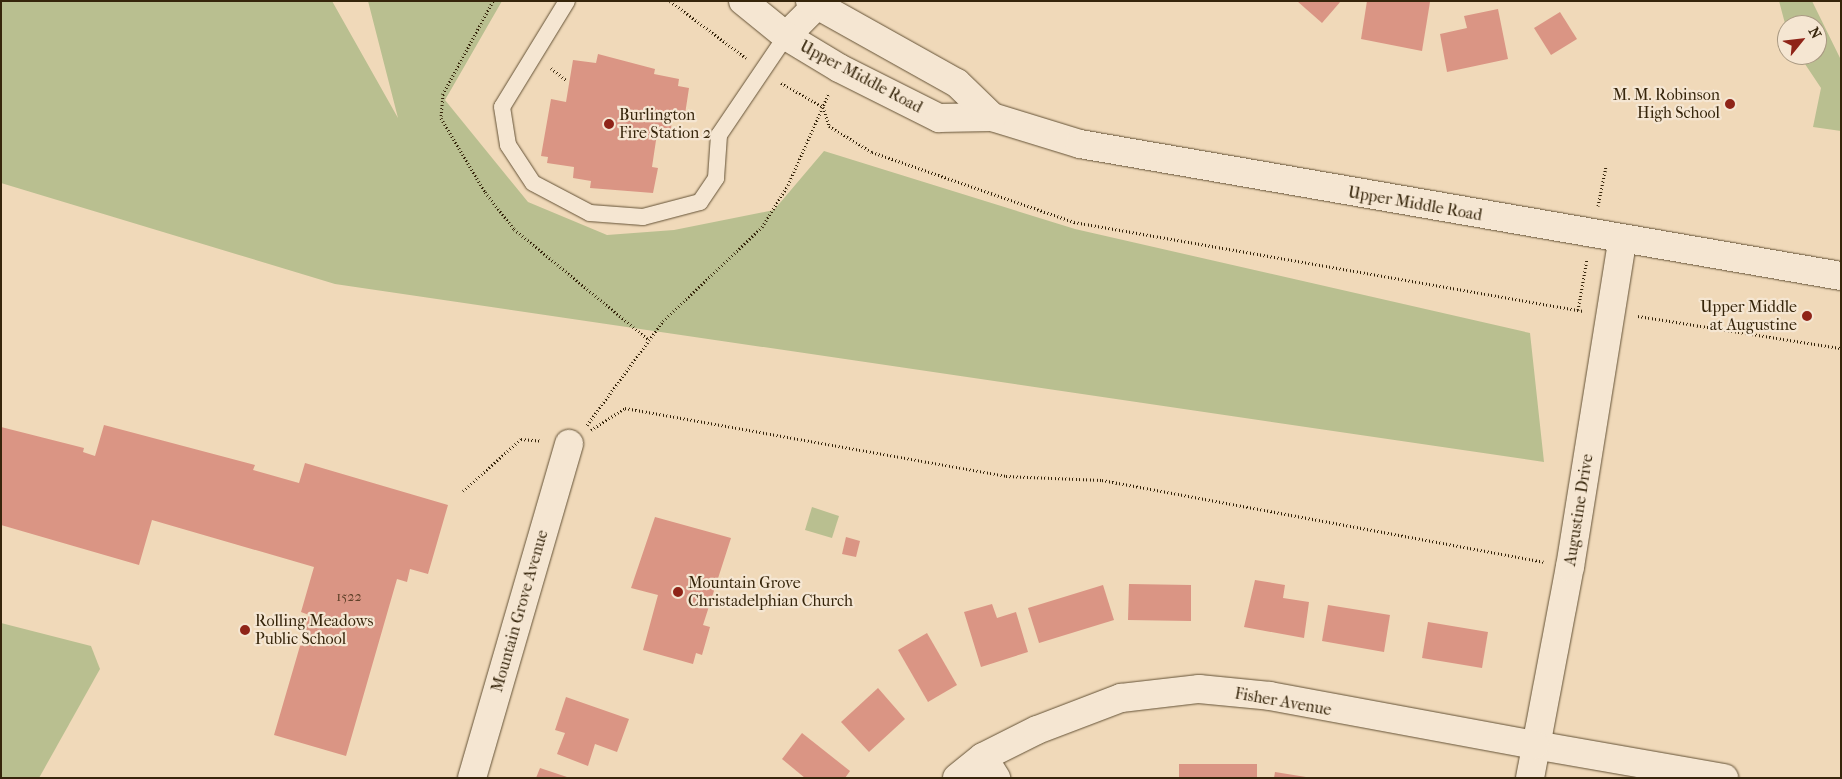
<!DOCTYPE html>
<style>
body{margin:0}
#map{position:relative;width:1842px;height:779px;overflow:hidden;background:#f0d9b9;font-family:"IM FELL French Canon",serif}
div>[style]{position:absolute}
.green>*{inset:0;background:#b9bf90}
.building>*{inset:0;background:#da9584}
.path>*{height:3px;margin-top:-1.5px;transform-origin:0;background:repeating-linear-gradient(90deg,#36250b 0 1px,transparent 0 3.5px)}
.roads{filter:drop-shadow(0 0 1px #645236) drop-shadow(0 0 1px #645236)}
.service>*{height:16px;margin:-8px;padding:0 8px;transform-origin:8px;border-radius:8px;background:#f5e6d2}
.minor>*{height:28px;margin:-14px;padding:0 14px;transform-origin:14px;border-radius:14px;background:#f5e6d2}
.tertiary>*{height:28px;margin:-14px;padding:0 14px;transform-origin:14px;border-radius:14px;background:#f5e6d2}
.secondary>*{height:28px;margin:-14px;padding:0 14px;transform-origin:14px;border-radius:14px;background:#f5e6d2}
.dots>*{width:14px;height:14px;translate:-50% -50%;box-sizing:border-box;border:2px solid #f5e6d2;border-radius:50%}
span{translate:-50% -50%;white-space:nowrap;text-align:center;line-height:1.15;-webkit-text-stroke:4.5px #f5e6d2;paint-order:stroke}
.number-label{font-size:14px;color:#5f4129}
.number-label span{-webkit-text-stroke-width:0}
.street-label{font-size:16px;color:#36250b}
.poi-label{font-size:16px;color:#36250b}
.right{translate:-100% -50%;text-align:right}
.left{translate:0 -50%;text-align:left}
.frame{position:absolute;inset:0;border:2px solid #36250b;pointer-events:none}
.north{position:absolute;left:1777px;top:15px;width:50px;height:50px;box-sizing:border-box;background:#f5e6d2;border:1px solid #a99982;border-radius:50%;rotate:61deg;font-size:14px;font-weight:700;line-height:20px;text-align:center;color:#36250b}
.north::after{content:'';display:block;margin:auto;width:18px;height:22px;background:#8f2418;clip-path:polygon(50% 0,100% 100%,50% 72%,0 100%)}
</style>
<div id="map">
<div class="green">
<i style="clip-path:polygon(1px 1px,332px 1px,398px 118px,368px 1px,502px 1px,445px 100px,528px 202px,607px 235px,674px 230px,774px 210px,824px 151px,1075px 229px,1530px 333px,1544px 462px,335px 284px,1px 183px)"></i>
<i style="clip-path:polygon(1779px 1px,1812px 1px,1841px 60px,1841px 131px,1813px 127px,1821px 88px,1799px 55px,1817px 55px,1817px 25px,1787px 25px,1787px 31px)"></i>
<i style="clip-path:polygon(812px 507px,839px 516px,832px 538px,805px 530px)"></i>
<i style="clip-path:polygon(1px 623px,91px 646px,100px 669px,39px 778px,1px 778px)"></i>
</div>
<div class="building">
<i style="clip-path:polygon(1297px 1px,1341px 1px,1322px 23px)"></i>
<i style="clip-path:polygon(1367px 1px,1430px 2px,1422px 51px,1361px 39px)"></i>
<i style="clip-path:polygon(1498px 9px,1508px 59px,1447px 72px,1440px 34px,1467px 28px,1464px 16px)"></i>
<i style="clip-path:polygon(1560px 12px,1577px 39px,1551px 55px,1534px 28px)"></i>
<i style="clip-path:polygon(598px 54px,655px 69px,654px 74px,679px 79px,678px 86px,689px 88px,684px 121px,672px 118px,671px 129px,658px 127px,652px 167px,658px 168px,653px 193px,590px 188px,591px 181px,573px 178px,574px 167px,547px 163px,548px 157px,541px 156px,551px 99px,566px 102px,573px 60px,596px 63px)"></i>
<i style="clip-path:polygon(104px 425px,255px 465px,253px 470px,299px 483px,305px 463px,448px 505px,428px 574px,410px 569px,407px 582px,397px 579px,346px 756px,274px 735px,309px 615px,301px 612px,314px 567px,152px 520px,139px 565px,1px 525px,1px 427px,84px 448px,83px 452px,95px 456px)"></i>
<i style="clip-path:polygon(655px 517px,731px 538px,703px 625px,710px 627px,702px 655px,696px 653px,693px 664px,643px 650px,658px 595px,631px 588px)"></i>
<i style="clip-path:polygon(846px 537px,860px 541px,856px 557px,842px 554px)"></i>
<i style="clip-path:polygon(1255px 580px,1285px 585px,1283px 598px,1309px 602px,1304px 638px,1244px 627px)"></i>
<i style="clip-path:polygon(1129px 584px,1191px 585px,1191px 621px,1128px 620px)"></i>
<i style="clip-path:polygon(1103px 585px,1114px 620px,1039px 643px,1028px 608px)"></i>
<i style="clip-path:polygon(992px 604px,997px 618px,1016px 612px,1028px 652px,981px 667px,964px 612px)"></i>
<i style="clip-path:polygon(1328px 605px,1390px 615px,1384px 652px,1322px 641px)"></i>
<i style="clip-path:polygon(1428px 622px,1488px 632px,1482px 668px,1422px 658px)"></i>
<i style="clip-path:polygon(927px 633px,957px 685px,928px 702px,898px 650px)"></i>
<i style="clip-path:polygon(878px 688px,905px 719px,869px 752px,841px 722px)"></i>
<i style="clip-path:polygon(566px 697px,629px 719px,617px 752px,595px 744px,588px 766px,557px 754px,565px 733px,555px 730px)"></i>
<i style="clip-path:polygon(802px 733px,850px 771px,845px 778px,805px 778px,782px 759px)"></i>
<i style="clip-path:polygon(1179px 764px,1257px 764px,1257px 778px,1179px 778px)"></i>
<i style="clip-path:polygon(540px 768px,567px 777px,567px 778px,536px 778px)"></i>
<i style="clip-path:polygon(1275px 772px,1306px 777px,1306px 778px,1274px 778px)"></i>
</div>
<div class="path">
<i style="left:493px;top:1px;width:106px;rotate:118.3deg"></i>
<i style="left:443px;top:94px;width:24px;rotate:95deg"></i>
<i style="left:441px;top:118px;width:86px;rotate:59.3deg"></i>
<i style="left:485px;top:192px;width:47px;rotate:51.9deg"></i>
<i style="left:514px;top:229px;width:173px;rotate:39.4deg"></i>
<i style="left:670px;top:1px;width:95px;rotate:36.9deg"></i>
<i style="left:551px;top:68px;width:19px;rotate:39deg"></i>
<i style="left:781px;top:83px;width:48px;rotate:29.7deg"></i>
<i style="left:823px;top:107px;width:20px;rotate:72deg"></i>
<i style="left:829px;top:126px;width:50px;rotate:31.2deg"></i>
<i style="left:872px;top:152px;width:214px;rotate:19.1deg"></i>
<i style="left:1074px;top:222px;width:517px;rotate:9.92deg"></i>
<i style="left:1598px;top:206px;width:41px;rotate:-78.7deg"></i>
<i style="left:1578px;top:310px;width:52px;rotate:-80deg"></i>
<i style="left:1638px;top:316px;width:206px;rotate:9deg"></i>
<i style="left:587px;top:425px;width:129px;rotate:-53.8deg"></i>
<i style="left:663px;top:321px;width:137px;rotate:-43.5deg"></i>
<i style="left:762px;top:227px;width:49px;rotate:-58.2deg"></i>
<i style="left:788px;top:185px;width:101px;rotate:-66deg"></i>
<i style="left:591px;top:430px;width:40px;rotate:-32.9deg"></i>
<i style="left:625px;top:408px;width:387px;rotate:10.1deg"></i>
<i style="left:1006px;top:476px;width:96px;rotate:2.4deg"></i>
<i style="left:1102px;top:480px;width:449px;rotate:10.5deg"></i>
<i style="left:463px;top:491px;width:78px;rotate:-41.9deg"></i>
<i style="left:521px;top:439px;width:21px;rotate:5deg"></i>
</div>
<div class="roads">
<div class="service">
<i style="left:567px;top:1px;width:124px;rotate:121.5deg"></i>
<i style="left:502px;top:107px;width:38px;rotate:81deg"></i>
<i style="left:508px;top:145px;width:45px;rotate:56.7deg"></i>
<i style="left:533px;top:183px;width:64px;rotate:27.8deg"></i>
<i style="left:590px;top:213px;width:53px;rotate:4.3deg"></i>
<i style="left:643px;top:217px;width:59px;rotate:-14.7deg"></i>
<i style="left:700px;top:202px;width:29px;rotate:-56deg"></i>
<i style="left:716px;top:178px;width:43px;rotate:-86deg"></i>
<i style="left:719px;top:135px;width:120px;rotate:-55.9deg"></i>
</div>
<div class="minor">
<i style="left:1535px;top:745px;width:192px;rotate:9.9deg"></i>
<i style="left:983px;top:757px;width:25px;rotate:58deg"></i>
<i style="left:472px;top:778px;width:348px;rotate:-73.8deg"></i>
<i style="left:1530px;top:778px;width:215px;rotate:-79.3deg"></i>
<i style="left:1570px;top:567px;width:330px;rotate:-80.9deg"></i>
</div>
<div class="tertiary">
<i style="left:786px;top:36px;width:49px;rotate:-45deg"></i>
<i style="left:957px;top:778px;width:33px;rotate:-39deg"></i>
<i style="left:983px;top:757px;width:60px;rotate:-26.6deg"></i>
<i style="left:1037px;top:730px;width:90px;rotate:-20.9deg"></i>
<i style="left:1121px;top:698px;width:79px;rotate:-6.6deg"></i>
<i style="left:1199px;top:689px;width:71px;rotate:5.6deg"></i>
<i style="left:1270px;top:696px;width:269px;rotate:10.5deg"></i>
</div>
<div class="secondary">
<i style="left:743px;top:1px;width:55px;rotate:39.1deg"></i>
<i style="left:786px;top:36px;width:62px;rotate:31.1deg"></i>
<i style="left:839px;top:68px;width:112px;rotate:26.6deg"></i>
<i style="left:939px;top:118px;width:53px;rotate:-1.1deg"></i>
<i style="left:992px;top:117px;width:92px;rotate:17.1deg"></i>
<i style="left:1080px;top:144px;width:772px;rotate:9.84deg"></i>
<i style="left:810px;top:1px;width:168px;rotate:29.2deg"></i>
<i style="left:957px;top:83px;width:49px;rotate:44.2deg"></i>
</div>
</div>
<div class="dots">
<i style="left:1730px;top:104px;background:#8f2418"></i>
<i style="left:609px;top:124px;background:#8f2418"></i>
<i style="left:1807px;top:316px;background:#8f2418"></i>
<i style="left:678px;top:592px;background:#8f2418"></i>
<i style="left:245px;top:630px;background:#8f2418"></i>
</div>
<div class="number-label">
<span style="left:349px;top:597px">1522</span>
</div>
<div class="street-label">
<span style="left:861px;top:77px;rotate:28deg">Upper Middle Road</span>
<span style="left:1415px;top:204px;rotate:10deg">Upper Middle Road</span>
<span style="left:1579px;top:510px;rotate:-81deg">Augustine Drive</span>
<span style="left:520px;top:611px;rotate:-74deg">Mountain Grove Avenue</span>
<span style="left:1283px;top:702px;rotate:10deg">Fisher Avenue</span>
</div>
<div class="poi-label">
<span class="right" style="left:1720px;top:104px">M. M. Robinson<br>High School</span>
<span class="left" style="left:619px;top:124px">Burlington<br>Fire Station 2</span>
<span class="right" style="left:1797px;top:316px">Upper Middle<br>at Augustine</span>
<span class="left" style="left:688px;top:592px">Mountain Grove<br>Christadelphian Church</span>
<span class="left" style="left:255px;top:630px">Rolling Meadows<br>Public School</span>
</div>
<div class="frame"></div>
<div class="north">N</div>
</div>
